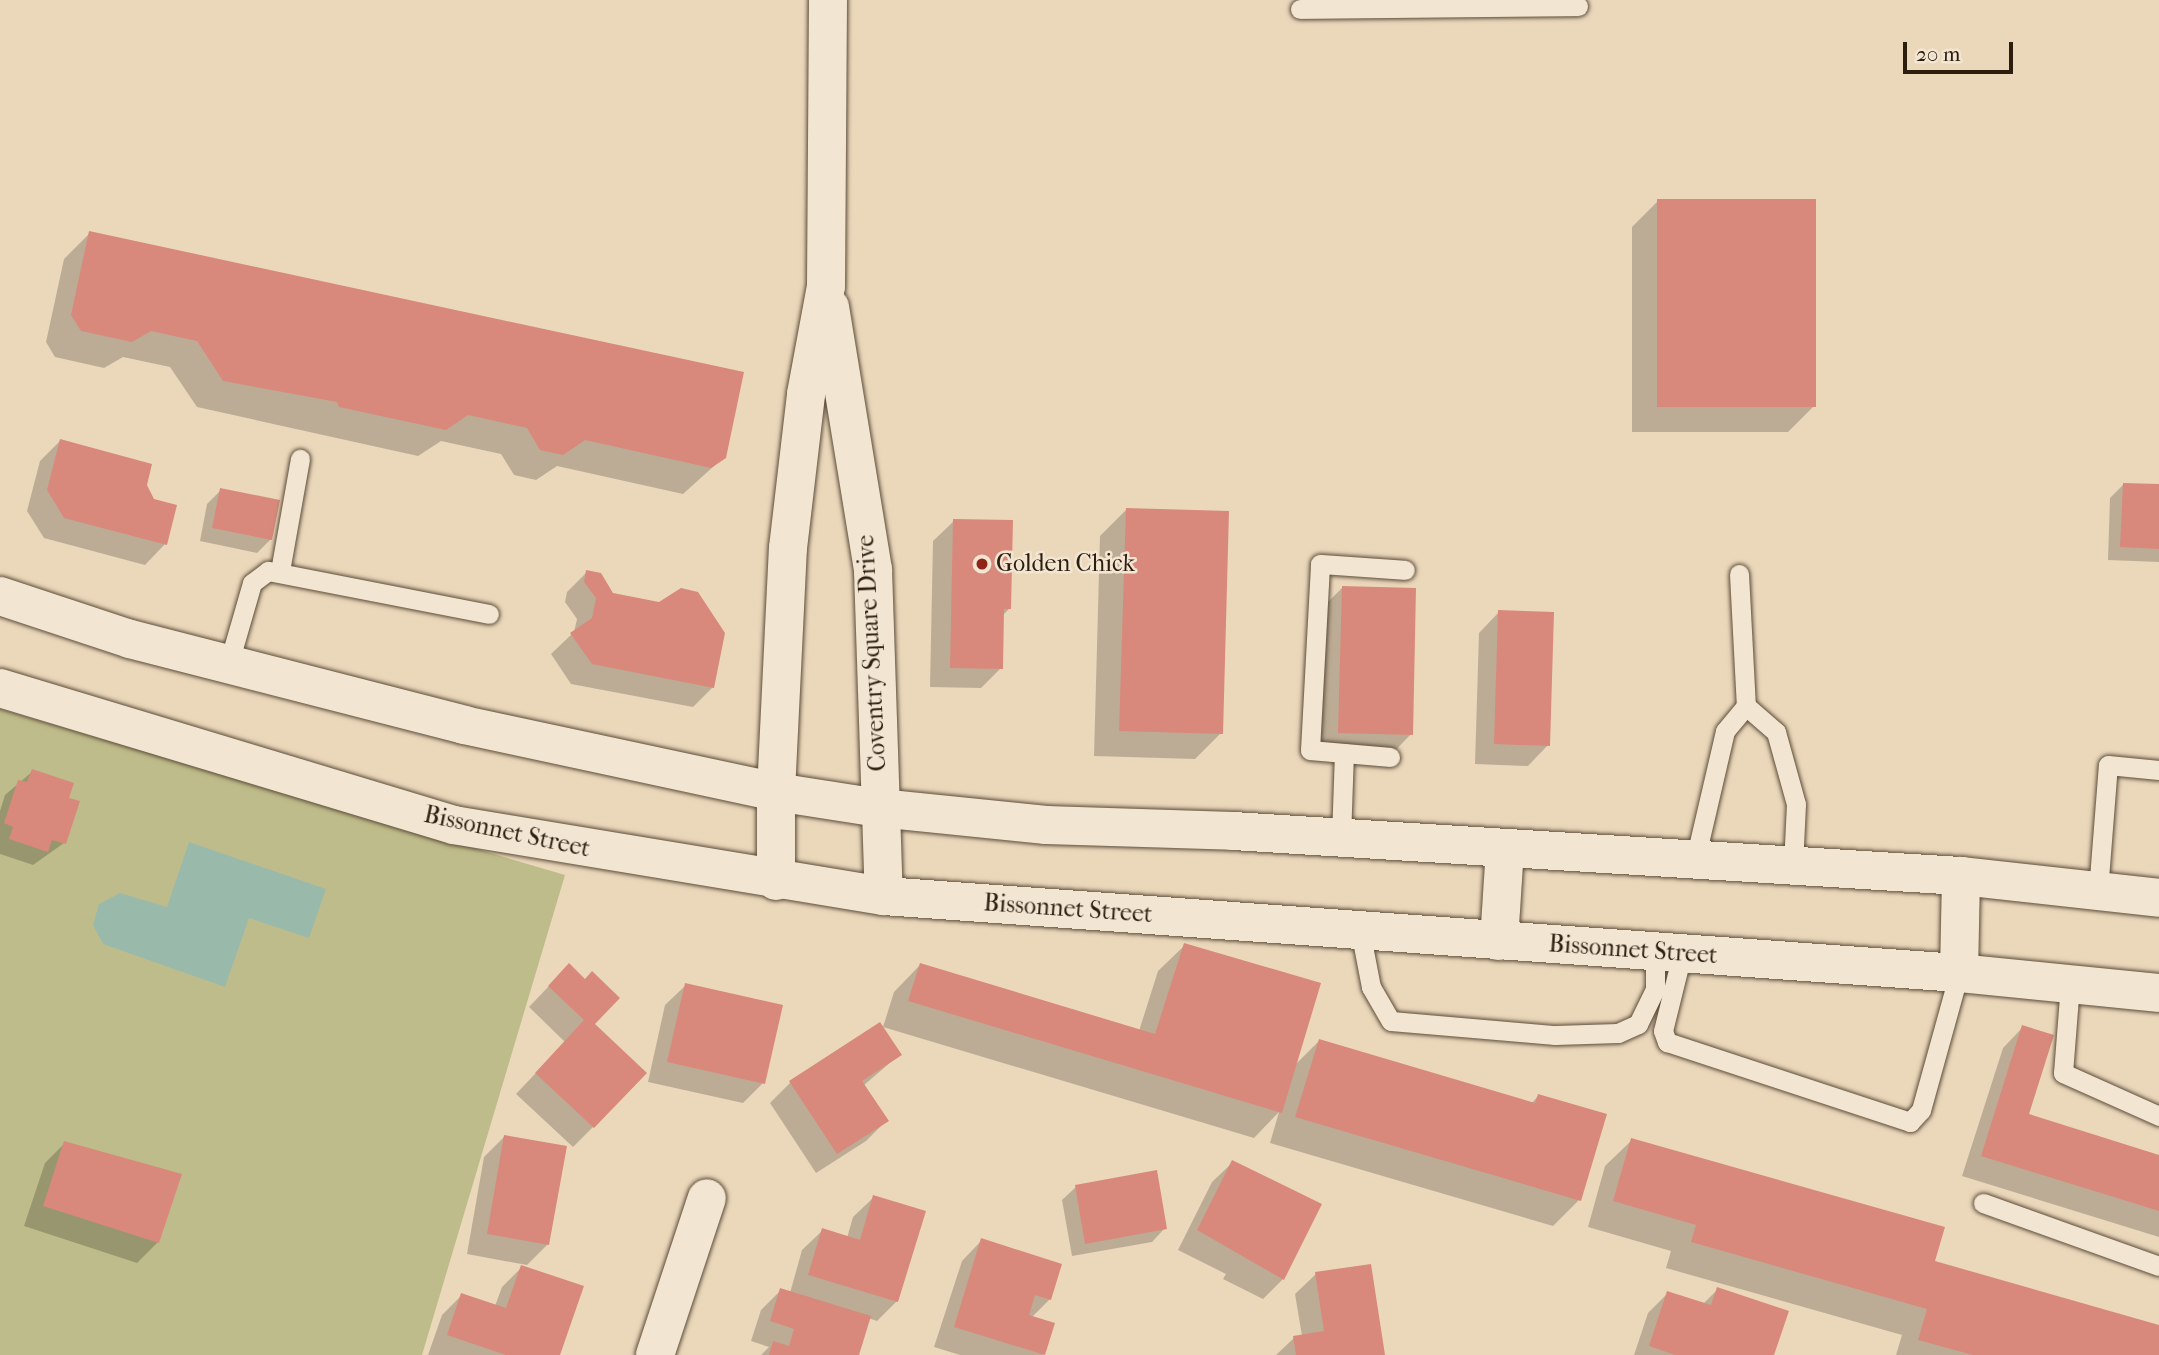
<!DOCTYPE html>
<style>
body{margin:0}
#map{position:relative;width:2159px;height:1355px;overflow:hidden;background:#ebd8bb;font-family:"IM FELL French Canon",serif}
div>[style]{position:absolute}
.green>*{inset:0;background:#bfbc8b}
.water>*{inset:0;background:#99baab}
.shadow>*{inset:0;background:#0003}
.building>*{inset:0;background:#d8897c}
.roads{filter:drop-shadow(0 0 2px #5c4c39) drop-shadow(0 0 2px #5c4c39)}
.service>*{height:19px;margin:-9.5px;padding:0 9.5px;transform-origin:9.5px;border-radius:9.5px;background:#f2e6d3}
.minor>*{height:38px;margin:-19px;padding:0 19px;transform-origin:19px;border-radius:19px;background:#f2e6d3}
.secondary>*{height:38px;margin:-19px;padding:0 19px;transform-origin:19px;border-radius:19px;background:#f2e6d3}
.dots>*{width:19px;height:19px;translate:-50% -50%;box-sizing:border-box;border:4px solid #f2e6d3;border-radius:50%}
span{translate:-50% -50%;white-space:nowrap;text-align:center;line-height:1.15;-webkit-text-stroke:5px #f2e6d3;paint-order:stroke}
.poi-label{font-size:24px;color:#2c1d0e}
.left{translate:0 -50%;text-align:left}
.street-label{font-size:24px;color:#2c1d0e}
.scale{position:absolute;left:1903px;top:42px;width:110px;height:32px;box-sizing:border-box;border:4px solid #2c1d0e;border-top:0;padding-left:9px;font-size:21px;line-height:24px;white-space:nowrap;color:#2c1d0e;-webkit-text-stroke:5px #f2e6d3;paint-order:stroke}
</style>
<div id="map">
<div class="green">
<i style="clip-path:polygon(0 709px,565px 875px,422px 1355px,0 1355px)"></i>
</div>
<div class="water">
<i style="clip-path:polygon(189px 842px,326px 889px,309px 938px,249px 918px,225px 987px,103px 944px,93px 925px,99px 904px,120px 893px,167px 907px)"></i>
</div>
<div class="shadow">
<i style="clip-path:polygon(1658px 201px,1814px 406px,1788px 432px,1632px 432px,1632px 227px)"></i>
<i style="clip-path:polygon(90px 233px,724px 457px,683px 494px,557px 466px,536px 480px,514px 475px,501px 454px,441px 441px,418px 456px,197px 407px,170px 367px,123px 357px,104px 368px,55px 357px,46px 342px,64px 259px)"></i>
<i style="clip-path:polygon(60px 441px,145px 485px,165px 544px,145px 565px,44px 538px,27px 511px,40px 461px)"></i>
<i style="clip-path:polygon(2123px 485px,2159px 486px,2159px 562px,2108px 560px,2110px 498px)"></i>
<i style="clip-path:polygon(221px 490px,271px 539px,257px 553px,200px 541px,207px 504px)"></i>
<i style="clip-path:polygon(1126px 510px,1221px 733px,1195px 759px,1094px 756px,1100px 536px)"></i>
<i style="clip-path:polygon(954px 521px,1010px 608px,1002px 616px,1001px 668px,981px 688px,930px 687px,933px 541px)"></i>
<i style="clip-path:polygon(587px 572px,713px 687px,693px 707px,571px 684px,551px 654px,574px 632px,577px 619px,565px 602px,567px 592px)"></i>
<i style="clip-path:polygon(1342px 588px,1411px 734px,1391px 755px,1319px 753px,1322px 608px)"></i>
<i style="clip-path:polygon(1499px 612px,1548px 745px,1528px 766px,1475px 764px,1479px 633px)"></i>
<i style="clip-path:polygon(33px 771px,67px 799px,64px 843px,33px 865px,0 854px,0 811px,5px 795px)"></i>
<i style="clip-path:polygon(1185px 945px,1294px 1066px,1319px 1041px,1531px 1104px,1539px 1095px,1579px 1200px,1553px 1226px,1270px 1143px,1279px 1112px,1254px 1138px,883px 1027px,894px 992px,920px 965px,1139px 1031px,1158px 971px)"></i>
<i style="clip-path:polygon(686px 985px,763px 1083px,743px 1103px,648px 1082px,665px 1005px)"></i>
<i style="clip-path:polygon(549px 986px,593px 1024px,593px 1127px,573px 1147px,516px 1094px,565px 1042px,529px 1007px)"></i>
<i style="clip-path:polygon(2023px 1027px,2027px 1116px,2159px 1157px,2159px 1237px,1962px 1176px,2003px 1048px)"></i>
<i style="clip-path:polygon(899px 1055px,863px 1086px,886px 1121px,866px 1141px,816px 1173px,770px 1103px,790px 1083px)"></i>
<i style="clip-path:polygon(504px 1137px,548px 1244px,527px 1265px,467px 1254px,484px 1157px)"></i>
<i style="clip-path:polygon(1632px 1140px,1933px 1262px,2159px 1327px,2159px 1355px,1896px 1355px,1902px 1335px,1666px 1268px,1671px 1251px,1588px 1227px,1605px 1166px)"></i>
<i style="clip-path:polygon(65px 1143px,158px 1242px,137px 1263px,24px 1226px,45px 1163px)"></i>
<i style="clip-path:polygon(1233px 1162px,1283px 1279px,1263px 1299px,1223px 1279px,1226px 1274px,1178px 1250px,1212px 1182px)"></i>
<i style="clip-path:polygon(1076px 1187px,1165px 1228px,1152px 1242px,1072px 1256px,1062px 1200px)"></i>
<i style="clip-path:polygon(874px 1197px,897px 1301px,877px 1321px,868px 1318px,857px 1355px,761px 1355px,769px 1347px,751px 1341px,761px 1310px,781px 1290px,790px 1293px,802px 1250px,823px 1230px,847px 1238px,853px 1217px)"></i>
<i style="clip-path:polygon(982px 1240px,1050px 1299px,1031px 1318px,1053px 1324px,1043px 1355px,960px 1355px,934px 1347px,962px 1261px)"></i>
<i style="clip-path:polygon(522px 1267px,559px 1355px,428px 1355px,442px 1315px,462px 1295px,495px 1306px,502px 1287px)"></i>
<i style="clip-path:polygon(1316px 1274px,1384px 1355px,1276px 1355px,1294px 1338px,1302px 1336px,1295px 1294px)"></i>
<i style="clip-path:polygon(1718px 1289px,1772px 1355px,1634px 1355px,1648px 1313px,1668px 1293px,1703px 1304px)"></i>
</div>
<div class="building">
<i style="clip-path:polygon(1657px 199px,1816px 199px,1816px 407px,1657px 407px)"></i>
<i style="clip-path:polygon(89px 231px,744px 372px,726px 458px,711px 468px,585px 440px,563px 455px,540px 450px,527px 428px,468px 415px,446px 430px,339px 407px,337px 402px,223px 381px,197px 341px,151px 331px,132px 342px,81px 331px,71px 315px)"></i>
<i style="clip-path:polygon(60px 439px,152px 464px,147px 485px,154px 499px,177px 505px,167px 545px,64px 518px,47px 490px)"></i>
<i style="clip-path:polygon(2123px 483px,2159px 484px,2159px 549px,2120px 547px)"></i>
<i style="clip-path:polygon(220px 488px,280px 500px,272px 540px,212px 528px)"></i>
<i style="clip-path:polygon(1126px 508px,1229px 511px,1223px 734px,1119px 731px)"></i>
<i style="clip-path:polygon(953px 519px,1013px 520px,1011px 609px,1004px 609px,1003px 669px,950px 668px)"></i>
<i style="clip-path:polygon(586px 570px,601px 573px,613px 593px,659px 602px,681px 588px,698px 592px,725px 633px,714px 688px,592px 664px,570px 633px,592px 618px,596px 598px,584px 582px)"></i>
<i style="clip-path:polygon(1342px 586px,1416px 588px,1413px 735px,1338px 733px)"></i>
<i style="clip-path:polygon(1498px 610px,1554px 612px,1550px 746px,1494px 744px)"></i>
<i style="clip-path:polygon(32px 769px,74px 783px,69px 798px,80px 801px,66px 844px,52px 840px,48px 852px,9px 839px,13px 827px,4px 823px,18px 780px,27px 782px)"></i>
<i style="clip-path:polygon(1184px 943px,1321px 983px,1282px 1113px,908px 1001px,920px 963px,1155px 1034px)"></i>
<i style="clip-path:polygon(569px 963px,585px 979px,592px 971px,620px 998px,595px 1024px,647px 1073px,594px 1128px,535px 1073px,584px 1020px,548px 986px)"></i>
<i style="clip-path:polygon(685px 983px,783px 1005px,765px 1084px,667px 1062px)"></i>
<i style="clip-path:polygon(880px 1022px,902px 1055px,862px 1081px,889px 1121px,837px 1154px,789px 1081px)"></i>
<i style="clip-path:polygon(2022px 1025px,2054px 1035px,2029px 1114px,2159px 1155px,2159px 1211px,1981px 1156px)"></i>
<i style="clip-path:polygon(1319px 1039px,1535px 1103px,1538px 1094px,1607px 1114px,1581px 1201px,1295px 1117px)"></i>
<i style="clip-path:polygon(504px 1135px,567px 1146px,549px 1245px,487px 1234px)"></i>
<i style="clip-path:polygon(1631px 1138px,1945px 1227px,1935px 1261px,2159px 1325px,2159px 1355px,1973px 1355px,1918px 1340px,1927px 1309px,1691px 1242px,1696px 1225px,1613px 1201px)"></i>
<i style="clip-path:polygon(64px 1141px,182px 1174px,159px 1243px,43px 1206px)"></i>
<i style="clip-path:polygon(1232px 1160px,1322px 1204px,1284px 1280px,1197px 1230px)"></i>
<i style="clip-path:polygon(1157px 1170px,1167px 1229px,1085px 1244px,1075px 1185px)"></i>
<i style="clip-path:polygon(873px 1195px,926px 1211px,898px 1302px,808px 1275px,822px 1228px,860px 1240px)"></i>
<i style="clip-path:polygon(981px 1238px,1062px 1264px,1051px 1300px,1035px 1295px,1029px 1315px,1055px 1323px,1045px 1355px,954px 1327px)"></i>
<i style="clip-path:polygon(1371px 1264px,1385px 1355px,1296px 1355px,1293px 1336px,1324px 1331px,1315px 1272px)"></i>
<i style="clip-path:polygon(521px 1265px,584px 1286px,560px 1355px,506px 1355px,447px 1335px,461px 1293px,506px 1308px)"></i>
<i style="clip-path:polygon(1717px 1287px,1789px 1311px,1774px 1355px,1675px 1355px,1649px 1346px,1667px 1291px,1711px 1305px)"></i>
<i style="clip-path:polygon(780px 1288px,871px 1316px,859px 1355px,769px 1355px,773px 1341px,789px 1346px,794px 1329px,770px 1321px)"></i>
</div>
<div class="roads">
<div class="service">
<i style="left:1300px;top:9px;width:278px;rotate:-0.6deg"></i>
<i style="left:280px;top:571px;width:114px;rotate:-79.9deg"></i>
<i style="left:1739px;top:574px;width:132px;rotate:87deg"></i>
<i style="left:228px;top:666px;width:86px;rotate:-73.9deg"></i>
<i style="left:252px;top:583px;width:20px;rotate:-37deg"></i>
<i style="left:268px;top:571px;width:225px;rotate:11deg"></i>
<i style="left:1390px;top:757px;width:80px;rotate:-175deg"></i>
<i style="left:1310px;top:750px;width:186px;rotate:-86.9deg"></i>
<i style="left:1320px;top:564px;width:85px;rotate:4deg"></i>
<i style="left:1341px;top:838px;width:85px;rotate:-88deg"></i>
<i style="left:1695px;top:860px;width:132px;rotate:-76.9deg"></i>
<i style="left:1725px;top:731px;width:33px;rotate:-50deg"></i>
<i style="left:1746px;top:706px;width:40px;rotate:41deg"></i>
<i style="left:1776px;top:732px;width:75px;rotate:74.5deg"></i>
<i style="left:1796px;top:804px;width:62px;rotate:92.8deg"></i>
<i style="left:2098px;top:891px;width:126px;rotate:-85.5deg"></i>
<i style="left:2108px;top:765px;width:51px;rotate:5.6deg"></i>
<i style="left:1360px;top:930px;width:58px;rotate:79.1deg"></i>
<i style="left:1371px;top:987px;width:39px;rotate:60deg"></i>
<i style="left:1391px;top:1021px;width:165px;rotate:4.9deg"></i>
<i style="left:1555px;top:1035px;width:63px;rotate:-1.8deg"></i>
<i style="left:1618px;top:1033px;width:22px;rotate:-24deg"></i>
<i style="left:1638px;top:1024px;width:39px;rotate:-64deg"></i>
<i style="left:1655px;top:989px;width:37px;rotate:-90deg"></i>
<i style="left:1682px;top:954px;width:79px;rotate:103.9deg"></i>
<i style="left:1663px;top:1031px;width:12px;rotate:70deg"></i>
<i style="left:1667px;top:1042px;width:256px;rotate:18.2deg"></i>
<i style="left:1910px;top:1122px;width:16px;rotate:-47deg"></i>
<i style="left:1921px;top:1110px;width:142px;rotate:-74.5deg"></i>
<i style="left:2070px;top:984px;width:89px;rotate:94.5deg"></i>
<i style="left:2063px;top:1073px;width:105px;rotate:24.1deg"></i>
<i style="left:1983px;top:1203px;width:187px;rotate:19.7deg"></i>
</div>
<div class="minor">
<i style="left:830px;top:307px;width:266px;rotate:80.7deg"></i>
<i style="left:873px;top:570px;width:326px;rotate:88.1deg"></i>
<i style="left:776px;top:881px;width:89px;rotate:-90deg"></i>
<i style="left:776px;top:792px;width:244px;rotate:-87.2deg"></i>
<i style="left:788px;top:548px;width:155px;rotate:-83.3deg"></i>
<i style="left:806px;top:394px;width:110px;rotate:-79.5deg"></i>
<i style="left:826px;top:286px;width:286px;rotate:-89.6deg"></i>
<i style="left:655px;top:1355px;width:165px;rotate:-71.7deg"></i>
</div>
<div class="secondary">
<i style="left:0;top:596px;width:137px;rotate:18.3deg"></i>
<i style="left:130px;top:639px;width:345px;rotate:14.4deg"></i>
<i style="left:464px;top:725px;width:319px;rotate:12.1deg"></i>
<i style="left:776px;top:792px;width:104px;rotate:8.8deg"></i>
<i style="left:879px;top:808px;width:168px;rotate:5.8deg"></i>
<i style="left:1046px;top:825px;width:187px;rotate:1.8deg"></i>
<i style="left:1233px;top:831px;width:729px;rotate:3.54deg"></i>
<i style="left:1961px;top:876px;width:199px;rotate:6.3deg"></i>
<i style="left:0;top:688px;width:474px;rotate:16.8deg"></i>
<i style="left:454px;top:825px;width:436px;rotate:9.4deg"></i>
<i style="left:884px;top:896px;width:1078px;rotate:4.1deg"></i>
<i style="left:1959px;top:973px;width:201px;rotate:5.7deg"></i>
<i style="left:1499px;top:941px;width:93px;rotate:-86.3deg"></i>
<i style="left:1959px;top:973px;width:97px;rotate:-88.8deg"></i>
</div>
</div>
<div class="dots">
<i style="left:982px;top:564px;background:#8f2418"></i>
</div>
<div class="poi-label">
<span class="left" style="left:996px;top:564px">Golden Chick</span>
</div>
<div class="street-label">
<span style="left:872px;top:653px;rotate:-93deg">Coventry Square Drive</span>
<span style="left:507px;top:832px;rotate:12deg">Bissonnet Street</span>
<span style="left:1068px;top:909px;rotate:4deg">Bissonnet Street</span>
<span style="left:1633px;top:950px;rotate:4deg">Bissonnet Street</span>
</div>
<div class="scale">20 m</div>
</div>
